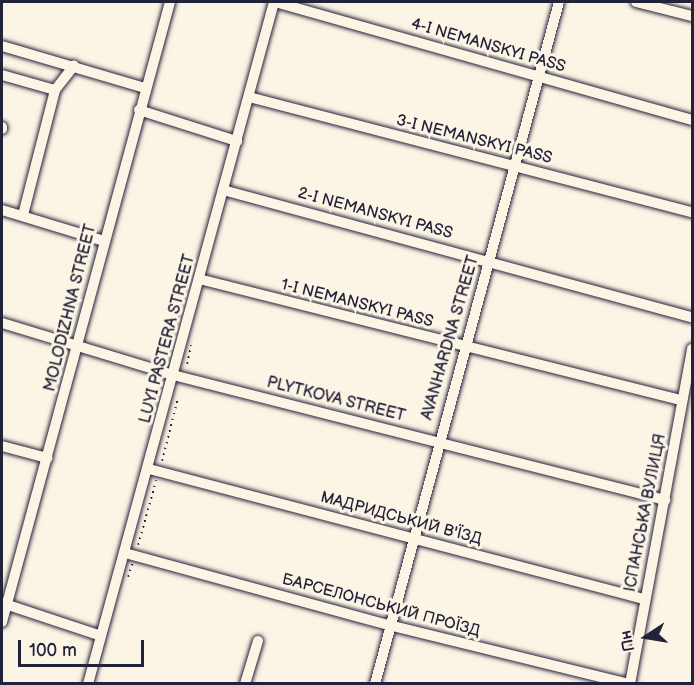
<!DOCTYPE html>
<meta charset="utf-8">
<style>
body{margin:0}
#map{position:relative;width:694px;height:685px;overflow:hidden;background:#fcf5e5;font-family:"Balsamiq Sans",sans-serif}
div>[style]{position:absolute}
.path>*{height:1.5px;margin-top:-0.75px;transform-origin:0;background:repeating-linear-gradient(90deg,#22223b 0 1.5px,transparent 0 6px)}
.roads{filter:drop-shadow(0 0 2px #22223b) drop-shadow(0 0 2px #22223b)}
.minor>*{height:10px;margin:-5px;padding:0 5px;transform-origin:5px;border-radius:5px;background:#fcf5e5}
span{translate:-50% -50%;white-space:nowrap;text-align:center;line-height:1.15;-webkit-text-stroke:6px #fcf5e5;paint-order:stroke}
.street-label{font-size:16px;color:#22223b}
.frame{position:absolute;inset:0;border:3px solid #22223b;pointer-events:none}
.north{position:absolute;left:616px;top:607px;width:60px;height:60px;-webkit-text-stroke:4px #fcf5e5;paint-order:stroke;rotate:258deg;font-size:16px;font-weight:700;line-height:24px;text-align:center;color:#22223b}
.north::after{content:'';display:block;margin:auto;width:21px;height:27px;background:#22223b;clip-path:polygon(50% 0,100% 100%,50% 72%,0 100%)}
.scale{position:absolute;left:18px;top:640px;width:126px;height:27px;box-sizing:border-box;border:3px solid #22223b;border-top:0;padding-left:8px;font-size:18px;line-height:21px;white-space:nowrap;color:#22223b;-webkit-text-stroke:4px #fcf5e5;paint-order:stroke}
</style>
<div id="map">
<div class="path">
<i style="left:165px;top:363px;width:64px;rotate:-74.7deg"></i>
<i style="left:187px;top:364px;width:19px;rotate:-78deg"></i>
<i style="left:162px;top:461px;width:62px;rotate:-76deg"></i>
<i style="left:138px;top:545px;width:67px;rotate:-74.5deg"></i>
<i style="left:128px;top:577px;width:14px;rotate:-73deg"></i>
</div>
<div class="roads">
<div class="minor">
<i style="left:275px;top:2px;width:433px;rotate:15.8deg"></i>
<i style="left:636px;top:2px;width:58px;rotate:14deg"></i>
<i style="left:2px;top:46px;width:149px;rotate:16.4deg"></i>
<i style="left:2px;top:75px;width:55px;rotate:15.8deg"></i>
<i style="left:249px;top:97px;width:458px;rotate:14.6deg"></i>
<i style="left:139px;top:110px;width:103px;rotate:17.6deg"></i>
<i style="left:2px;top:127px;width:2px;rotate:90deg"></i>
<i style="left:223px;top:190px;width:486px;rotate:15.2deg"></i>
<i style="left:2px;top:210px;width:107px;rotate:16.9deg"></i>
<i style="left:23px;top:215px;width:129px;rotate:-75.6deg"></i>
<i style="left:55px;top:90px;width:31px;rotate:-52deg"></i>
<i style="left:199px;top:279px;width:498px;rotate:14.1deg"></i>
<i style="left:2px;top:323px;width:179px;rotate:16.9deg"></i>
<i style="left:173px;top:375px;width:508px;rotate:14.26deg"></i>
<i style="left:2px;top:446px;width:47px;rotate:14.9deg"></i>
<i style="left:149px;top:469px;width:512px;rotate:14.72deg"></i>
<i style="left:125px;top:553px;width:274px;rotate:15.3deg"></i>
<i style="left:389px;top:625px;width:248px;rotate:13.8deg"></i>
<i style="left:2px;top:603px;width:104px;rotate:18.4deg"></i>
<i style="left:2px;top:622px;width:642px;rotate:-74.84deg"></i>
<i style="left:88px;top:684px;width:707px;rotate:-74.74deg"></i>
<i style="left:245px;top:684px;width:45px;rotate:-73.2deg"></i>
<i style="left:375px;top:684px;width:706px;rotate:-74.9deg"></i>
<i style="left:630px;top:684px;width:341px;rotate:-79.5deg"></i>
</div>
</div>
<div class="street-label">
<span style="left:488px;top:46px;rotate:16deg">4-I NEMANSKYI PASS</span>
<span style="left:474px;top:140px;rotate:14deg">3-I NEMANSKYI PASS</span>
<span style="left:375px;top:214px;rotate:15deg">2-I NEMANSKYI PASS</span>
<span style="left:357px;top:304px;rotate:14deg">1-I NEMANSKYI PASS</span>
<span style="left:71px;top:308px;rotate:-76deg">MOLODIZHNA STREET</span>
<span style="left:451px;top:338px;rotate:-74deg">AVANHARDNA STREET</span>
<span style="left:168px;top:339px;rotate:-75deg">LUYI PASTERA STREET</span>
<span style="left:336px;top:400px;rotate:14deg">PLYTKOVA STREET</span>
<span style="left:646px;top:513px;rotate:-79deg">ІСПАНСЬКА ВУЛИЦЯ</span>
<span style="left:401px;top:519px;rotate:15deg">МАДРИДСЬКИЙ В'ЇЗД</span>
<span style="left:381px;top:606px;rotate:15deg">БАРСЕЛОНСЬКИЙ ПРОЇЗД</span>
</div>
<div class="frame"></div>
<div class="north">Пн</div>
<div class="scale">100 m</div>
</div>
